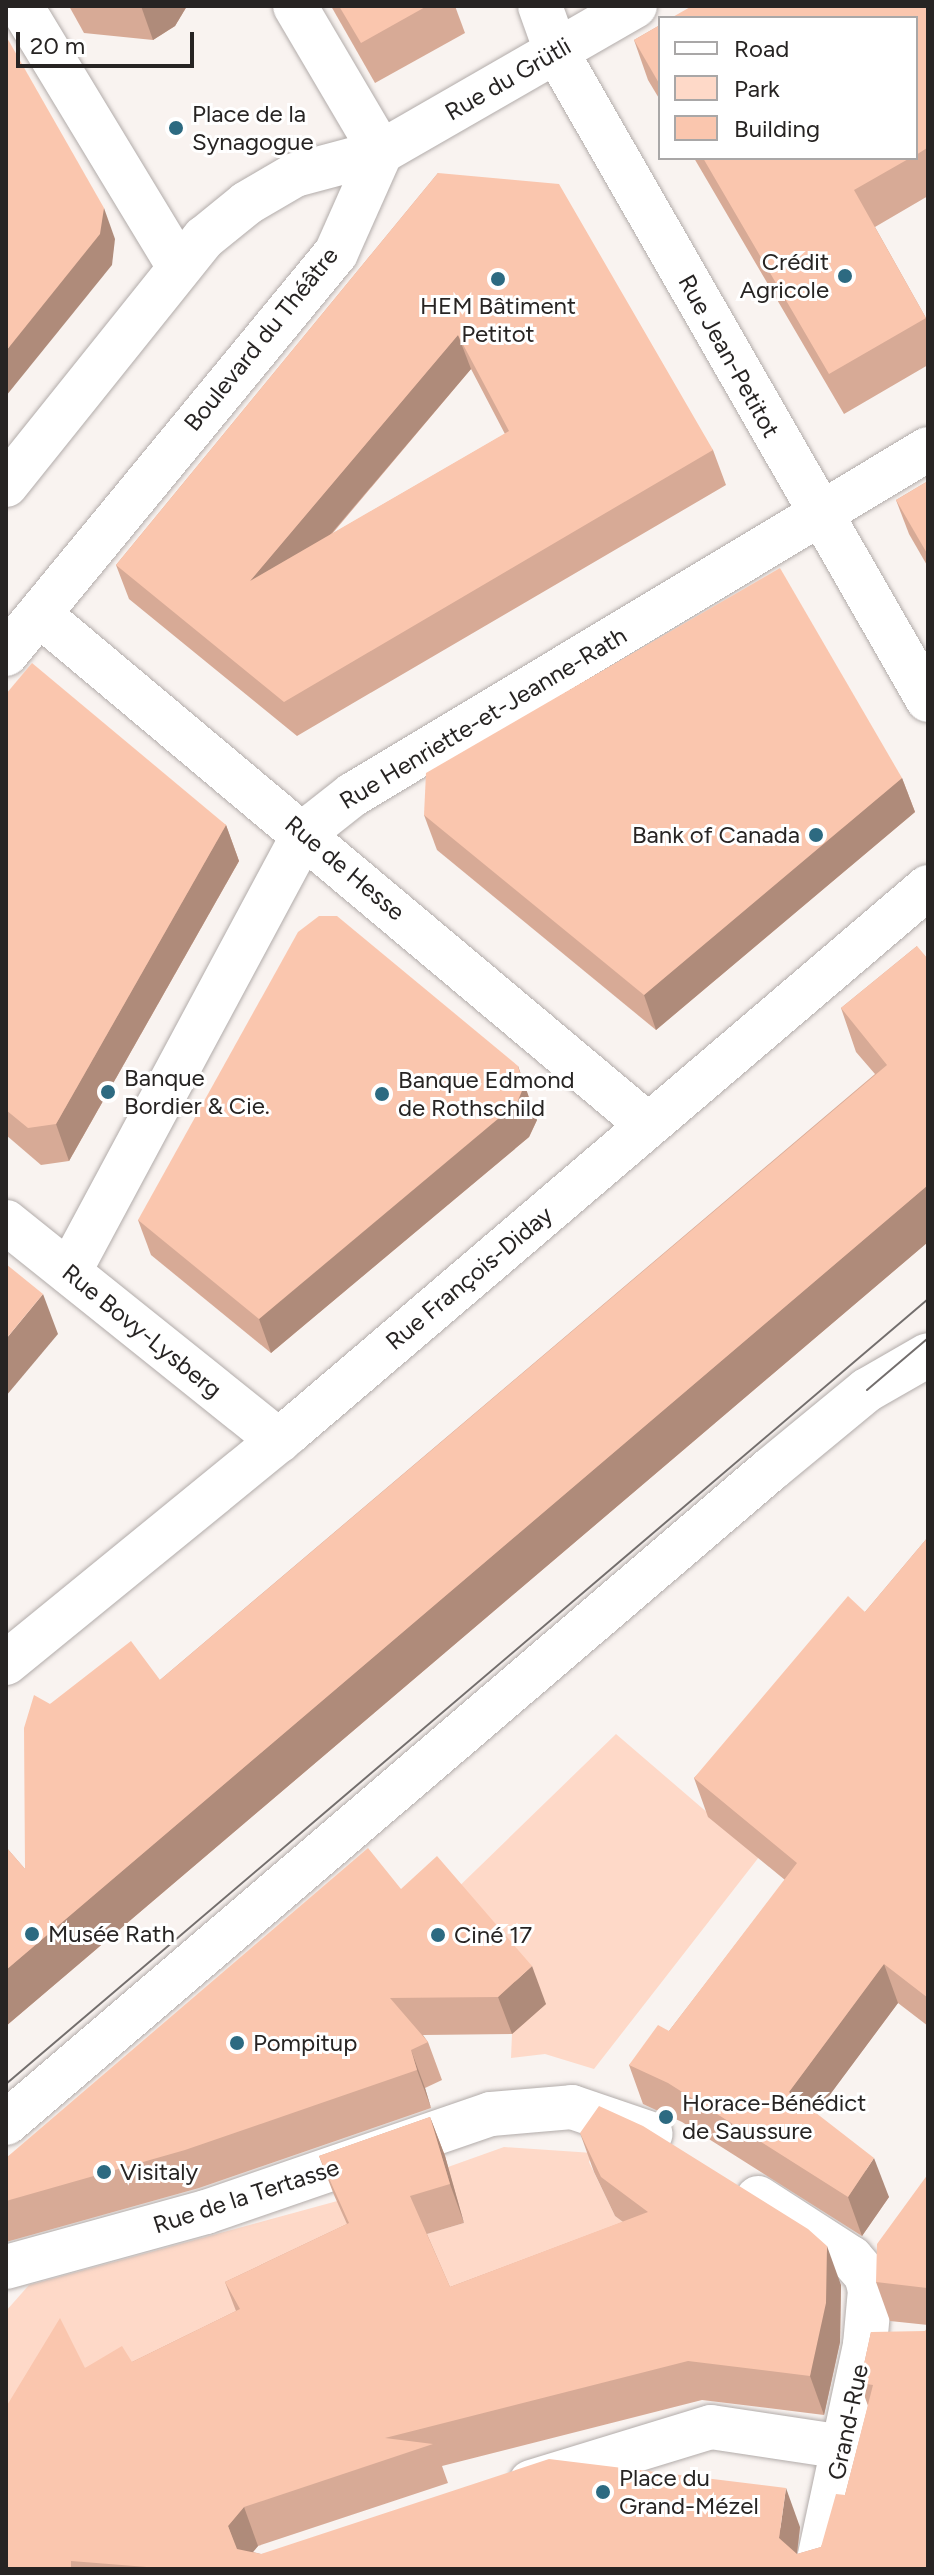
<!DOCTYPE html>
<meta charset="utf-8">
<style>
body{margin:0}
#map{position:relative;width:934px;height:2575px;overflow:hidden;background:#f9f3f0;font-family:Figtree,sans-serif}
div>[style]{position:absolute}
.green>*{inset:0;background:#fed9c8}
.roads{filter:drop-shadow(0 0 2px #b2acaa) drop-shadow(0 0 2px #b2acaa)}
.pedestrian>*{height:44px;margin:-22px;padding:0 22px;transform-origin:22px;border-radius:22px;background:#fff}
.minor>*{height:44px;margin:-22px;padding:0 22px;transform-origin:22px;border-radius:22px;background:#fff}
.tram>*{height:2px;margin:-1px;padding:0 1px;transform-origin:1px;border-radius:1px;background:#736e6d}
.wall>*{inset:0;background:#d7aa96}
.shaded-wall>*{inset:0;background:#af8b7a}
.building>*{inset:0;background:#fac6ae}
.dots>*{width:22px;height:22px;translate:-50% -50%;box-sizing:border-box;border:4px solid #fff;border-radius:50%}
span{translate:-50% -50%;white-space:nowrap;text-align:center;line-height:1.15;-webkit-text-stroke:6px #fff;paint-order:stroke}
.street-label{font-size:24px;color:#272423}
.poi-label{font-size:24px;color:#272423}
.left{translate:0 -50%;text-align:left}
.right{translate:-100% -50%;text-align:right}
.frame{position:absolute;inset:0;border:8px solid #272423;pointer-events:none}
.legend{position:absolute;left:658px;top:16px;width:260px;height:144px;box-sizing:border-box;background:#fff;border:2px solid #a9a7a7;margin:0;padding:10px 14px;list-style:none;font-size:24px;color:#272423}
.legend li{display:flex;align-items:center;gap:16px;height:40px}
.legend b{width:40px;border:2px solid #a9a7a7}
.scale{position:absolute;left:16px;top:32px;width:178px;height:36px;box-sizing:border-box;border:4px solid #272423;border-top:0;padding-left:10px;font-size:24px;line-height:28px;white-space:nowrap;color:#272423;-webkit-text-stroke:6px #fff;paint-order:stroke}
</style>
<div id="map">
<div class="green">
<i style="clip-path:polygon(616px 1734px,759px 1857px,594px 2069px,545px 2054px,511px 2058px,512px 2034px,539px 2009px,446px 1899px)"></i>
<i style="clip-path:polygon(504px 2147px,593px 2153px,589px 2162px,615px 2216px,663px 2252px,465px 2327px,420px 2236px,464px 2223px,448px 2167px)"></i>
<i style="clip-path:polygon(341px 2200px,355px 2243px,6px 2469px,6px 2311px,29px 2285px)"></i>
</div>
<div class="roads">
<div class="pedestrian">
<i style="left:21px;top:6px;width:305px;rotate:58.8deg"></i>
<i style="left:295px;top:6px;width:169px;rotate:59.5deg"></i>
</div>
<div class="minor">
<i style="left:540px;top:6px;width:48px;rotate:70.4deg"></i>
<i style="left:556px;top:51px;width:748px;rotate:60.18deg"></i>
<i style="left:6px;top:485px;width:317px;rotate:-51.3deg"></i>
<i style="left:204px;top:238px;width:55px;rotate:-39.1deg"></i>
<i style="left:247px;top:203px;width:56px;rotate:-30.3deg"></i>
<i style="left:295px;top:175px;width:89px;rotate:-15deg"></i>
<i style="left:381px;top:152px;width:293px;rotate:-29.9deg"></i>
<i style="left:39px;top:614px;width:795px;rotate:40deg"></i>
<i style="left:6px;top:654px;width:519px;rotate:-50.55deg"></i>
<i style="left:336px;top:253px;width:111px;rotate:-66deg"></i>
<i style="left:6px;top:1222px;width:350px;rotate:38.7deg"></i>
<i style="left:69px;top:1272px;width:499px;rotate:-61.8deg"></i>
<i style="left:305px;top:832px;width:60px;rotate:-38.2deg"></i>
<i style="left:352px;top:795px;width:672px;rotate:-30.99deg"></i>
<i style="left:6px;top:1663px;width:365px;rotate:-39.2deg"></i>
<i style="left:289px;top:1432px;width:840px;rotate:-40.46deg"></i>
<i style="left:6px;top:2123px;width:1006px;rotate:-40.53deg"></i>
<i style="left:771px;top:1469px;width:124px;rotate:-39.5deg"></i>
<i style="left:867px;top:1390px;width:70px;rotate:-29.8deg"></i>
<i style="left:758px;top:2198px;width:111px;rotate:32.8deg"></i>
<i style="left:851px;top:2258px;width:23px;rotate:49deg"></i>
<i style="left:866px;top:2275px;width:16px;rotate:75deg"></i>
<i style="left:870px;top:2290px;width:55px;rotate:95.2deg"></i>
<i style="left:865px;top:2345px;width:229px;rotate:102.1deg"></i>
<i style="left:6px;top:2267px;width:207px;rotate:-15.4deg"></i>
<i style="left:206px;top:2212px;width:301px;rotate:-19deg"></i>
<i style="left:491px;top:2114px;width:81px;rotate:-4.9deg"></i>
<i style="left:572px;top:2107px;width:83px;rotate:18.9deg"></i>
<i style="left:531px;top:2482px;width:188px;rotate:-17deg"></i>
<i style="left:711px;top:2427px;width:134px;rotate:8.6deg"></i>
</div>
</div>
<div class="tram">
<i style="left:867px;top:1390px;width:80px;rotate:-40.4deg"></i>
<i style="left:6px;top:2084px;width:1211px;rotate:-40.41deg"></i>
</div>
<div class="wall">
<i style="clip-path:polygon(69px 6px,187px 6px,175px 26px,153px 40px,84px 33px)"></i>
<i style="clip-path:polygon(331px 6px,455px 6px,465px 33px,375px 83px)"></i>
<i style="clip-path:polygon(928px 6px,928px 196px,875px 227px,926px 318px,928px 324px,928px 365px,844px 414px,694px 158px,916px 158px,916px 18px)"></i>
<i style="clip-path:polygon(660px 25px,660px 100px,648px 80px,634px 40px)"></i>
<i style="clip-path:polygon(evenodd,438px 173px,713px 450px,726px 485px,297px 736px,129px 599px,116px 565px,438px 173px,471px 369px,505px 434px,332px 534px,471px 369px)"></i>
<i style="clip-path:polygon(928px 481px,928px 567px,909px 534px,896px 500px)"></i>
<i style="clip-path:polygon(6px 694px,226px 825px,239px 861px,69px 1161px,41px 1165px,6px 1135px)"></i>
<i style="clip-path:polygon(902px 778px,915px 812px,656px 1030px,437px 850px,424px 815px)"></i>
<i style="clip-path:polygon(917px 946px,928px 1242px,6px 2026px,6px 1847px,25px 1869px,50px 1704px,160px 1680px,875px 1074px,856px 1052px,841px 1008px)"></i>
<i style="clip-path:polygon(537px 1120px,529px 1137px,271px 1353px,151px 1255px,138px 1220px)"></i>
<i style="clip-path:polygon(928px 1537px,928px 2026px,898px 2003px,816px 2113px,889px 2197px,862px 2236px,682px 2122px,643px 2104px,629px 2065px,669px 2031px,785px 1880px,708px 1817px,694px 1778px,865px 1612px)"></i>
<i style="clip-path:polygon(401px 1889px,546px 2004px,512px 2034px,423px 2035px,428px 2042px,442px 2080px,425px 2088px,431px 2108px,199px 2188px,6px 2242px,6px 2158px)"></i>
<i style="clip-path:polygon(430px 2117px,445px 2156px,464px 2223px,427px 2234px,450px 2287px,623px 2222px,615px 2216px,594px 2172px,580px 2133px,841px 2285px,840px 2342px,824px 2415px,702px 2400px,442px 2466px,448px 2483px,258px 2546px,253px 2552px,261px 2554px,800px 2527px,797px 2554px,821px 2547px,845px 2495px,868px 2406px,860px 2383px,871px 2332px,928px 2569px,6px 2569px,85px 2368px,132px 2362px,236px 2311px,225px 2282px,347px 2224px,334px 2195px,319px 2156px)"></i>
<i style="clip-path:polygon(928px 2174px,928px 2325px,890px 2321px,876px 2282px)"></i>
</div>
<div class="shaded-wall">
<i style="clip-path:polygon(141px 6px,187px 6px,175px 26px,153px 40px)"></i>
<i style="clip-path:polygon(104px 208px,115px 239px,112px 265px,6px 396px,6px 351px)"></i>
<i style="clip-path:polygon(458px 335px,471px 369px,262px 615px,250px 581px)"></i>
<i style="clip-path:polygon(902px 778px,915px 812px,656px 1030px,644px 995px)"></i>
<i style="clip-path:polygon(226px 825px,239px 861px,69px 1161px,56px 1124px)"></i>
<i style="clip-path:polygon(518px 1066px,537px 1120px,529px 1137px,271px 1353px,259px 1319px)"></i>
<i style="clip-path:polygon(928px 1185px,928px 1242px,6px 2026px,6px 1970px)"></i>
<i style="clip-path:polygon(43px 1294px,58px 1334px,6px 1396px,6px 1339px)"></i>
<i style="clip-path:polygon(884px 1964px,898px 2003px,803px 2131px,789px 2092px)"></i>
<i style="clip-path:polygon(532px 1966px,546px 2004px,512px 2034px,498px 1997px)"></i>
<i style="clip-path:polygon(411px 2050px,425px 2088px,431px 2108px,417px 2070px)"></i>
<i style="clip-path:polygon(430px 2117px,445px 2156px,464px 2223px,450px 2184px)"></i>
<i style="clip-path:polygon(874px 2158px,889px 2197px,862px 2236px,848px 2197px)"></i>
<i style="clip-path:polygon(827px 2246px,841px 2285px,840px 2342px,824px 2415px,810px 2376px)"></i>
<i style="clip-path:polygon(786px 2488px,800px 2527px,795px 2569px,779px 2538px)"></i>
<i style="clip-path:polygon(244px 2507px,258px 2546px,242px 2565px,228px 2526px)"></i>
</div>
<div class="building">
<i style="clip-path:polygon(339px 6px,427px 6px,361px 43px)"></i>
<i style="clip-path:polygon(692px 6px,928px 6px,928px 149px,927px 148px,916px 155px,916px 18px,671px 18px)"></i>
<i style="clip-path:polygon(660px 25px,660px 85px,634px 40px)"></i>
<i style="clip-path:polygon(6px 36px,104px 208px,100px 234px,6px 351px)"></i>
<i style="clip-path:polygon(703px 158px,910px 158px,854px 190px,926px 318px,829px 374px)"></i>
<i style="clip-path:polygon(evenodd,438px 173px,559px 184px,713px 450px,284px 702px,116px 565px,438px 173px,458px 335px,509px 431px,250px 581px,458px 335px)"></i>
<i style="clip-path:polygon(928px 481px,928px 555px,896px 500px)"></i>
<i style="clip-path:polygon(780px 568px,902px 778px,644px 995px,424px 815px,426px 773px)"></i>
<i style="clip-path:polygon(32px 663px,226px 825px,56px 1124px,28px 1128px,6px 1110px,6px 694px)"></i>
<i style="clip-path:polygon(319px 916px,337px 916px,518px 1066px,524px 1086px,517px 1103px,259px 1319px,138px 1220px,298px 932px)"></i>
<i style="clip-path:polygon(917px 946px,928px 959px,928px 1185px,6px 1970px,6px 1847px,25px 1869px,24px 1728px,34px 1695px,50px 1704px,131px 1641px,160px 1680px,887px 1065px,841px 1008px)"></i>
<i style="clip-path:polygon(6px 1264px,43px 1294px,6px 1339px)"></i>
<i style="clip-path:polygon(928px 1537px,928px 1998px,884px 1964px,789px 2092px,874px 2158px,848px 2197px,668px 2083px,629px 2065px,658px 2025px,669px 2031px,797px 1863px,694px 1778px,848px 1596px,865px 1612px)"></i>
<i style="clip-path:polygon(368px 1848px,401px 1889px,437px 1856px,532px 1966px,498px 1997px,390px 1998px,428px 2042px,411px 2050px,417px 2070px,185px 2150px,6px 2201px,6px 2158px)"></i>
<i style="clip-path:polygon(599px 2106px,643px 2126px,808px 2229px,827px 2246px,826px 2303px,810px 2376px,688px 2361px,385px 2438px,433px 2444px,244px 2507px,228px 2526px,237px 2549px,261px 2554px,549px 2459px,786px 2488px,779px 2538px,797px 2554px,821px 2547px,836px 2494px,845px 2495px,873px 2385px,860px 2383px,871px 2332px,925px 2331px,928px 2326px,928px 2569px,172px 2569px,71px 2561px,71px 2569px,6px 2569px,6px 2407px,60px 2318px,85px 2368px,122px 2346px,132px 2362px,240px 2309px,225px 2282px,349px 2223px,319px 2156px,430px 2117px,450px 2184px,410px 2196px,450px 2287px,648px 2212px,601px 2177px,580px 2133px)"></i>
<i style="clip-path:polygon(928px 2174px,928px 2290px,927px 2288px,876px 2282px,877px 2244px)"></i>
</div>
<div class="dots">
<i style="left:176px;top:128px;background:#2d6a81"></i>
<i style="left:845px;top:276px;background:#2d6a81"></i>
<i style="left:498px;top:279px;background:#2d6a81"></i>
<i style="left:816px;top:835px;background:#2d6a81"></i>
<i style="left:108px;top:1092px;background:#2d6a81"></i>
<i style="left:382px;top:1094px;background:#2d6a81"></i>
<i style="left:32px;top:1934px;background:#2d6a81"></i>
<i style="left:438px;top:1935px;background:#2d6a81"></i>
<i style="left:237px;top:2043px;background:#2d6a81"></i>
<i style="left:666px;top:2117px;background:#2d6a81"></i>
<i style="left:104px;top:2172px;background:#2d6a81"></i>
<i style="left:603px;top:2492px;background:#2d6a81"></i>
</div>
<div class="street-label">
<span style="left:508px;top:79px;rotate:-30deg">Rue du Grütli</span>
<span style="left:261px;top:339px;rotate:-51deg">Boulevard du Théâtre</span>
<span style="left:729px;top:356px;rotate:61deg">Rue Jean-Petitot</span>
<span style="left:483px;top:718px;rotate:-31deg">Rue Henriette-et-Jeanne-Rath</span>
<span style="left:345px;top:868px;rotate:40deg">Rue de Hesse</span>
<span style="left:469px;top:1278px;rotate:-40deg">Rue François-Diday</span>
<span style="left:142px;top:1331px;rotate:39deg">Rue Bovy-Lysberg</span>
<span style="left:246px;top:2196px;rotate:-18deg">Rue de la Tertasse</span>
<span style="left:848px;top:2422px;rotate:-78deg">Grand-Rue</span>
</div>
<div class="poi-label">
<span class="left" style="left:192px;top:128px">Place de la<br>Synagogue</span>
<span class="right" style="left:829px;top:276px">Crédit<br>Agricole</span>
<span style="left:498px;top:320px">HEM Bâtiment<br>Petitot</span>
<span class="right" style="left:800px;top:835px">Bank of Canada</span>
<span class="left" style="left:124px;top:1092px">Banque<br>Bordier &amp; Cie.</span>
<span class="left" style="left:398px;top:1094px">Banque Edmond<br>de Rothschild</span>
<span class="left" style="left:48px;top:1934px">Musée Rath</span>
<span class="left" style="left:454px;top:1935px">Ciné 17</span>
<span class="left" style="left:253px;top:2043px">Pompitup</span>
<span class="left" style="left:682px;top:2117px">Horace-Bénédict<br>de Saussure</span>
<span class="left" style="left:120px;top:2172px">Visitaly</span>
<span class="left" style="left:619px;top:2492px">Place du<br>Grand-Mézel</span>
</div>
<div class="frame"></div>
<ul class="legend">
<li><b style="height:10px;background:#fff"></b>Road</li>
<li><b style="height:22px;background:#fed9c8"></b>Park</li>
<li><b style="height:22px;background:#fac6ae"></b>Building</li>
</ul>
<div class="scale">20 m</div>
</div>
